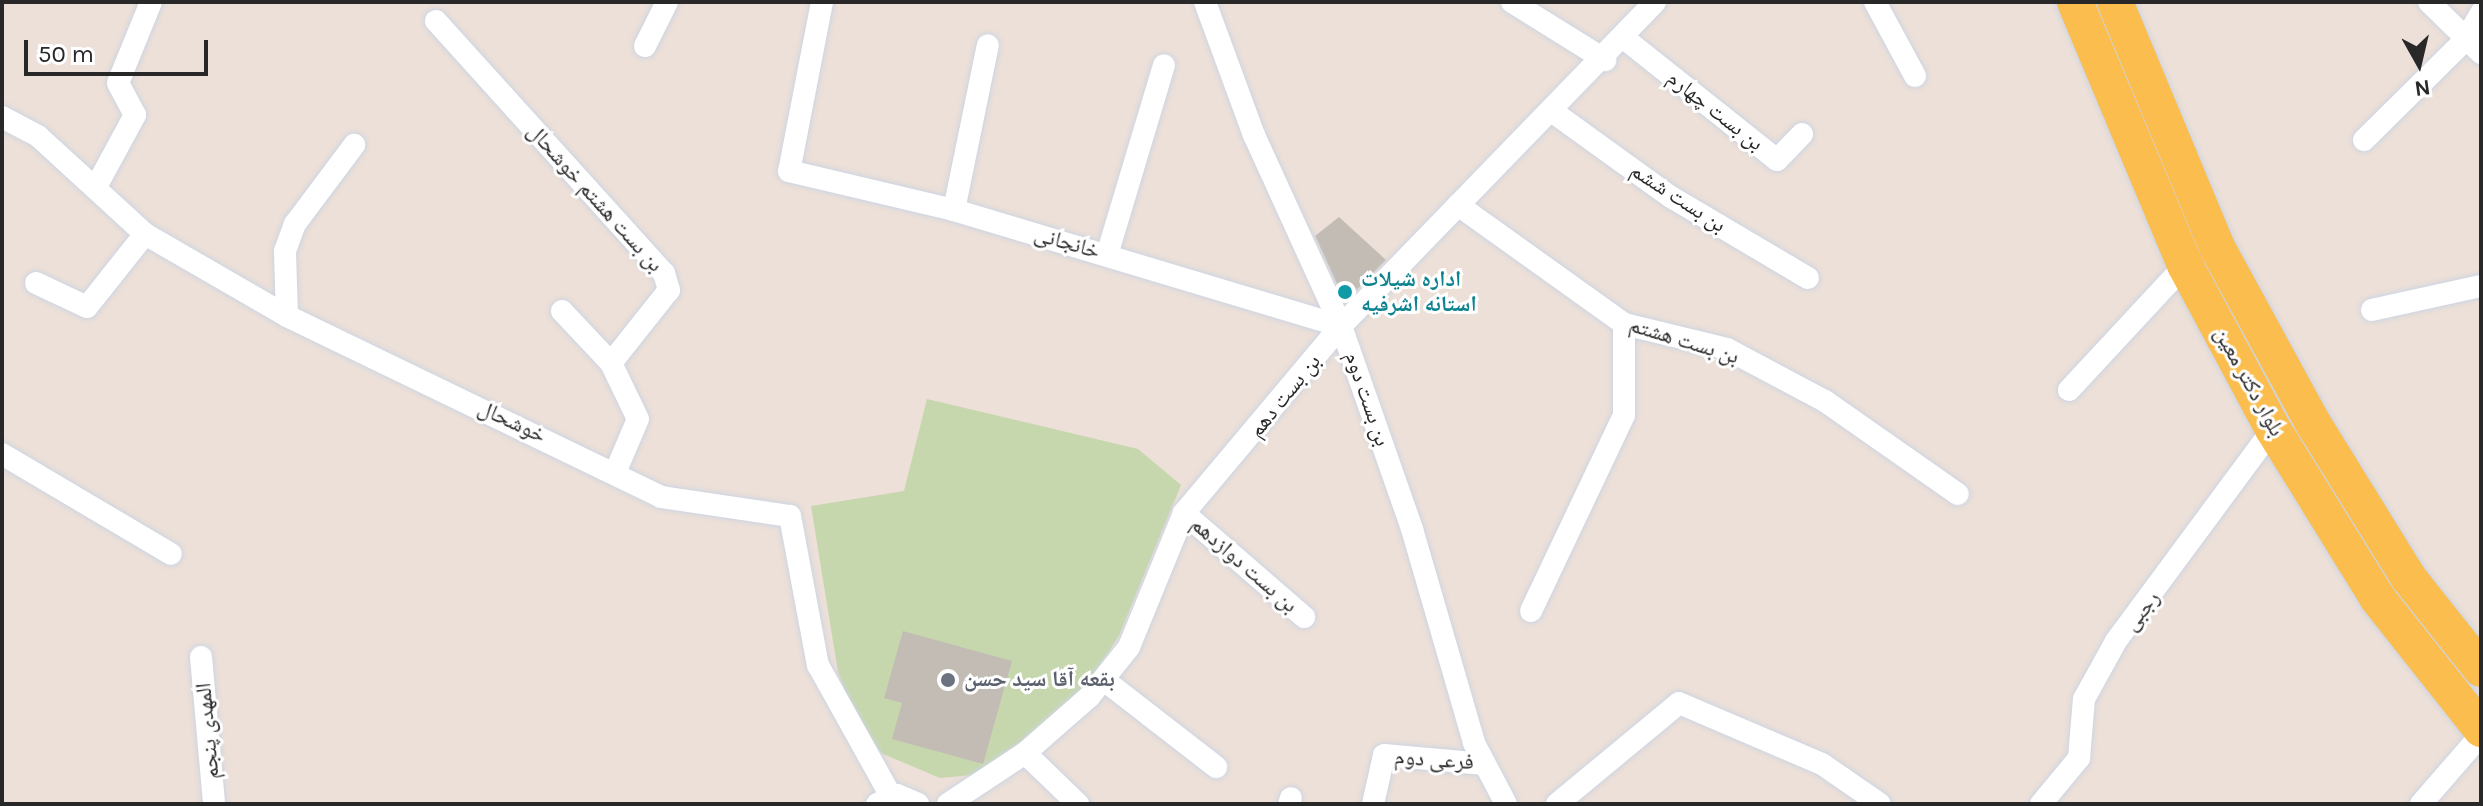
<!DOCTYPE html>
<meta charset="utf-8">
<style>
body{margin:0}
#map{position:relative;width:2483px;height:806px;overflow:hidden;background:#ece0d8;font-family:Karla,"Noto Naskh Arabic",sans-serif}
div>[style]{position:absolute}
.cemetery>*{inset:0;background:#c7d7ad}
.building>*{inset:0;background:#c2bcb4}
.roads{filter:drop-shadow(0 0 2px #cdd4e2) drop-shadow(0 0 2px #cdd4e2)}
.minor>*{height:22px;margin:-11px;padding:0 11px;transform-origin:11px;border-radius:11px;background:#fff}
.primary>*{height:36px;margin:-18px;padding:0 18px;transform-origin:18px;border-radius:18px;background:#fabd4e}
.dots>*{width:22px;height:22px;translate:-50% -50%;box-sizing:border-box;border:4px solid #fff;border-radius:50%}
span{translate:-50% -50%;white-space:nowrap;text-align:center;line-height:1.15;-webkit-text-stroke:6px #fff;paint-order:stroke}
.street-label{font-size:22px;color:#282828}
.culture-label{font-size:22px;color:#0d838f;font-weight:700}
.left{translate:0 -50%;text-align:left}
.worship-label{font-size:22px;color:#5b616d;font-weight:700}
.frame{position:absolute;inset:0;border:4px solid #282828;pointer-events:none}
.north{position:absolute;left:2379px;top:24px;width:80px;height:80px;-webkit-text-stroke:6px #fff;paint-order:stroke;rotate:172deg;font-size:22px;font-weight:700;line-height:32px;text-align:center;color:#282828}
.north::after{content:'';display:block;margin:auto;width:28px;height:36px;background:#282828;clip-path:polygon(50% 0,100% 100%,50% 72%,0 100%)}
.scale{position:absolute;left:24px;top:40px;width:184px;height:36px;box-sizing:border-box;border:4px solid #282828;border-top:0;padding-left:10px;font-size:24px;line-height:28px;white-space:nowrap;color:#282828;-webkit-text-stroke:6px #fff;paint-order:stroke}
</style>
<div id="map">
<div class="cemetery">
<i style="clip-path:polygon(927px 399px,1138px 449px,1181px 485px,1119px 636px,1079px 697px,983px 774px,940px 778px,881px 753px,853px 712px,838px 672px,811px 506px,904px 491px)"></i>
</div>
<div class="building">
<i style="clip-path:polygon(1339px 217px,1386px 260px,1345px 302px,1315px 236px)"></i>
<i style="clip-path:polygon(903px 631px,1012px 661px,983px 764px,892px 739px,902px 703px,884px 698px)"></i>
</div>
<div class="roads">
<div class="minor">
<i style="left:822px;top:2px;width:172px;rotate:101deg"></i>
<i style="left:789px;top:171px;width:170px;rotate:13.3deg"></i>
<i style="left:954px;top:210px;width:404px;rotate:16.7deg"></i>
<i style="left:1205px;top:2px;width:142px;rotate:69.8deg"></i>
<i style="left:1254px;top:135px;width:210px;rotate:65.5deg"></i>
<i style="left:1341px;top:326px;width:215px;rotate:70.7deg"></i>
<i style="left:1412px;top:529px;width:223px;rotate:73.8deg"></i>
<i style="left:1474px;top:743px;width:69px;rotate:62.3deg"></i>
<i style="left:1512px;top:2px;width:110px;rotate:31.9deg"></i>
<i style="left:1875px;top:2px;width:84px;rotate:61.6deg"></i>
<i style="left:2429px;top:2px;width:73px;rotate:44.4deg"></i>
<i style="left:436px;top:21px;width:340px;rotate:47.9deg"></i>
<i style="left:664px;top:273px;width:18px;rotate:74deg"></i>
<i style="left:669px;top:290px;width:93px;rotate:128.5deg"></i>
<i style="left:611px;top:363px;width:62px;rotate:64.3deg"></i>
<i style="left:638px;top:419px;width:59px;rotate:113.1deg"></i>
<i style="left:1625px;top:39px;width:194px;rotate:38.5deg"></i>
<i style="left:1777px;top:160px;width:36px;rotate:-46deg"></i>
<i style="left:645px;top:46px;width:49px;rotate:-63.4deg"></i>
<i style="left:1553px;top:112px;width:145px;rotate:35.8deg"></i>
<i style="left:1671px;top:197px;width:159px;rotate:30.6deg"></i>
<i style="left:2px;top:117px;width:41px;rotate:27.8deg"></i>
<i style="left:38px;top:136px;width:145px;rotate:42.5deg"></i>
<i style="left:145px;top:234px;width:164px;rotate:30deg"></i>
<i style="left:287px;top:316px;width:415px;rotate:25.8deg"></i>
<i style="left:661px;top:497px;width:130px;rotate:8.4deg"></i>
<i style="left:790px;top:516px;width:152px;rotate:79.4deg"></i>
<i style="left:818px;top:665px;width:150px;rotate:60.9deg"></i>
<i style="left:2364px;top:140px;width:144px;rotate:-44.7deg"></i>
<i style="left:2466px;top:39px;width:30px;rotate:-60deg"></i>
<i style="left:97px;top:185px;width:80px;rotate:-61.5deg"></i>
<i style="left:135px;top:115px;width:36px;rotate:-118deg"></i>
<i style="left:118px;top:83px;width:87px;rotate:-67.8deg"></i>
<i style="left:1458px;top:205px;width:204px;rotate:35.6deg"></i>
<i style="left:1624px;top:324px;width:106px;rotate:13.6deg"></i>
<i style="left:1727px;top:349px;width:111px;rotate:28deg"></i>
<i style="left:1825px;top:401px;width:162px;rotate:35deg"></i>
<i style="left:954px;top:210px;width:168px;rotate:-78.4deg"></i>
<i style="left:1107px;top:255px;width:198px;rotate:-73.3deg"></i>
<i style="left:36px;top:283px;width:56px;rotate:25.2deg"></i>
<i style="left:87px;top:307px;width:93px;rotate:-51.5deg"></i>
<i style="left:2372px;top:310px;width:112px;rotate:-12.4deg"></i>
<i style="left:562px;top:311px;width:71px;rotate:46.7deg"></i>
<i style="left:287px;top:316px;width:65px;rotate:-91.8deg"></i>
<i style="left:285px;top:251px;width:29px;rotate:-70deg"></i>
<i style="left:295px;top:224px;width:99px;rotate:-53.2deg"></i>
<i style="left:2069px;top:390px;width:171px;rotate:-47.1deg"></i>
<i style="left:2px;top:454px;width:196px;rotate:30.6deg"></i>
<i style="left:1184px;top:513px;width:159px;rotate:40.9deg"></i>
<i style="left:1531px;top:611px;width:217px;rotate:-64.6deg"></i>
<i style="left:1624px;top:415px;width:91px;rotate:-90deg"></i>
<i style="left:201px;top:657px;width:148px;rotate:84.9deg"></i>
<i style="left:1104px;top:680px;width:142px;rotate:37.8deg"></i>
<i style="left:1025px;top:753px;width:74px;rotate:43.9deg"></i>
<i style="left:877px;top:804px;width:22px;rotate:-24deg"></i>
<i style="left:897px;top:795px;width:23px;rotate:23deg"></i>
<i style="left:948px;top:804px;width:92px;rotate:-33.5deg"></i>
<i style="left:1025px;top:753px;width:85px;rotate:-41.2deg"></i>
<i style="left:1089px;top:697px;width:64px;rotate:-51.3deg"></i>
<i style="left:1129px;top:647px;width:145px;rotate:-67.7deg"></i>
<i style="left:1184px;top:513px;width:244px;rotate:-50deg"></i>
<i style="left:1341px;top:326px;width:451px;rotate:-45.9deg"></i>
<i style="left:1289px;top:804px;width:6px;rotate:-72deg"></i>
<i style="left:1373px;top:804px;width:50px;rotate:-77.3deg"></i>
<i style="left:1384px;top:755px;width:101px;rotate:5.1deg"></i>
<i style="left:1557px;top:804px;width:158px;rotate:-39.6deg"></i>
<i style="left:1679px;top:703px;width:155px;rotate:23.1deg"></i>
<i style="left:1822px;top:764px;width:70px;rotate:34.6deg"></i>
<i style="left:2041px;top:804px;width:60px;rotate:-50.4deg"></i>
<i style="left:2079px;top:758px;width:59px;rotate:-85.2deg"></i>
<i style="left:2084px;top:699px;width:66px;rotate:-61.1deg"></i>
<i style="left:2116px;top:641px;width:264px;rotate:-53.5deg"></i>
<i style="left:2421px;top:804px;width:91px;rotate:-49deg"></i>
</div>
<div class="primary">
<i style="left:2075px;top:2px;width:285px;rotate:67.3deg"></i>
<i style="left:2185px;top:265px;width:186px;rotate:61.8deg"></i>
<i style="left:2273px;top:429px;width:200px;rotate:58.3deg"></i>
<i style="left:2378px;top:599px;width:166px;rotate:51.6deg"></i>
<i style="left:2115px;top:2px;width:268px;rotate:67.4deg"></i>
<i style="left:2218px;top:249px;width:198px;rotate:61.4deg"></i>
<i style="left:2313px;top:423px;width:181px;rotate:58.3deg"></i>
<i style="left:2408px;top:577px;width:117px;rotate:51.6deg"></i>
</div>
</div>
<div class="dots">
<i style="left:1345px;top:292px;background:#0f9aa8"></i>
<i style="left:948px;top:680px;background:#6b7280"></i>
</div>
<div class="street-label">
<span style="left:1715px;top:111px;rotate:38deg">بن بست چهارم</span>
<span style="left:595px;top:198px;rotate:48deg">بن بست هشتم خوشحال</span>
<span style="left:1678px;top:198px;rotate:33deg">بن بست ششم</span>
<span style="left:1067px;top:243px;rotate:16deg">خانجانی</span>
<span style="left:1684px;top:341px;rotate:17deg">بن بست هشتم</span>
<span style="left:2249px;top:382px;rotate:61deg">بلوار دکتر معین</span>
<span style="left:1285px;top:396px;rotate:-51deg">بن بست دهم</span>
<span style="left:1367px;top:399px;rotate:71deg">بن بست دوم</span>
<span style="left:512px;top:422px;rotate:25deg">خوشحال</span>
<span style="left:1244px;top:565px;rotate:41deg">بن بست دوازدهم</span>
<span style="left:2142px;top:611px;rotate:-50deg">رجبی</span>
<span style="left:208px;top:731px;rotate:-95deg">المهدی پنجم</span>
<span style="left:1434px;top:760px;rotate:4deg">فرعی دوم</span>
</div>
<div class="culture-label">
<span class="left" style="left:1361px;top:292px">اداره شیلات<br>استانه اشرفیه</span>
</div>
<div class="worship-label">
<span class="left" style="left:964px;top:680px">بقعه آقا سید حسن</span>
</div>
<div class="frame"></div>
<div class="north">N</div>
<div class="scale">50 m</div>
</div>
